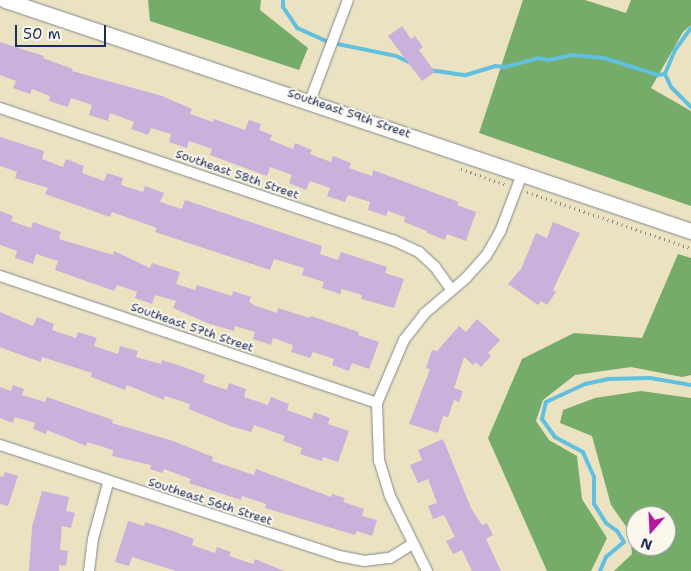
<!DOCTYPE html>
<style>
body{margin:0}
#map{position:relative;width:691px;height:571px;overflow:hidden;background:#eae2c0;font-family:"Shantell Sans",sans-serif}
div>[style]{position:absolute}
.forest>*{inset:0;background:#75ac6a}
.stream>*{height:4px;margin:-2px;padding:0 2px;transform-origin:2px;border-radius:2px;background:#61bfdf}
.building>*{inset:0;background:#cab1dc}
.path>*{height:2.5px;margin-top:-1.25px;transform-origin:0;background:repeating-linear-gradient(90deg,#82888f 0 1px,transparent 0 5px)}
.roads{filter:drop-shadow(0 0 1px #82888f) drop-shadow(0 0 1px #82888f)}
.minor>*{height:10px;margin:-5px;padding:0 5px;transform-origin:5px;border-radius:5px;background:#fff}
.secondary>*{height:15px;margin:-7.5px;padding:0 7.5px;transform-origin:7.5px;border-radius:7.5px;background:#fff}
span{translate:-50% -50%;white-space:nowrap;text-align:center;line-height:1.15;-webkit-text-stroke:4px #fbf7ec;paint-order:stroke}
.street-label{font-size:12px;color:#1b2f5e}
.north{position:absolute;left:626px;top:506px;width:50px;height:50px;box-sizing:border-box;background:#fbf7ec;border:1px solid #a1a7b3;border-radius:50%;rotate:199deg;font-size:14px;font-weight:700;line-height:20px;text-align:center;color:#1b2f5e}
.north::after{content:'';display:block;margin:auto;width:18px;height:22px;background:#b5179e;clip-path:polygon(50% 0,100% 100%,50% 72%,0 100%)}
.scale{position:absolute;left:15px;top:25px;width:91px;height:22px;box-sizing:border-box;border:2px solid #1b2f5e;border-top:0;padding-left:6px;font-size:15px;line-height:18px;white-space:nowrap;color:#1b2f5e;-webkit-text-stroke:4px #fbf7ec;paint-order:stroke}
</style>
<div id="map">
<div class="forest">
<i style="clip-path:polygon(148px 0,261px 0,260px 10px,308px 48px,299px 70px,150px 21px)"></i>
<i style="clip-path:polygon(523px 0,585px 0,626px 13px,631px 0,691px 0,691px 25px,683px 32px,651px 88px,691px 111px,691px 206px,479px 133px)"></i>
<i style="clip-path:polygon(678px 254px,691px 258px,691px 375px,682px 377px,631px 367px,575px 375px,543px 400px,536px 421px,549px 440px,577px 456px,582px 499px,607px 538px,591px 571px,547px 571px,488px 438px,522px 359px,574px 333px,642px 338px)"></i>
<i style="clip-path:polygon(evenodd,641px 391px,691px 398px,691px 571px,614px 571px,632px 554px,630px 532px,611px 505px,592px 436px,560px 423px,563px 410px,595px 398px,641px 391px,636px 516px,666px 516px,666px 546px,636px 546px,636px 516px)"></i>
</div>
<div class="stream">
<i style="left:283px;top:0;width:7px;rotate:90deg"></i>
<i style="left:283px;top:7px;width:25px;rotate:56deg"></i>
<i style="left:297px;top:28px;width:34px;rotate:24deg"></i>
<i style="left:328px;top:42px;width:69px;rotate:11.6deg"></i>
<i style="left:396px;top:56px;width:17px;rotate:25deg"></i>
<i style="left:691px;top:28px;width:27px;rotate:126deg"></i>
<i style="left:675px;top:50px;width:26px;rotate:113deg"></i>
<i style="left:665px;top:74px;width:14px;rotate:65deg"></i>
<i style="left:671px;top:87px;width:28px;rotate:45deg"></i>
<i style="left:429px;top:70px;width:37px;rotate:8deg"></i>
<i style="left:466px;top:75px;width:30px;rotate:-17deg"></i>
<i style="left:495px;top:66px;width:10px;rotate:6deg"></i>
<i style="left:505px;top:67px;width:34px;rotate:-15deg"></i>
<i style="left:538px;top:58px;width:11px;rotate:10deg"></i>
<i style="left:549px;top:60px;width:25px;rotate:-12deg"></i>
<i style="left:573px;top:55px;width:31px;rotate:6deg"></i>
<i style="left:604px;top:58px;width:57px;rotate:17.5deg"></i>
<i style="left:658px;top:75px;width:7px;rotate:-8deg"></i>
<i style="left:600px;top:571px;width:15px;rotate:-67deg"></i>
<i style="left:606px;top:557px;width:23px;rotate:-40deg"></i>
<i style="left:624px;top:542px;width:13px;rotate:-122deg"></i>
<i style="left:617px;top:531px;width:14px;rotate:-144deg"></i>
<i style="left:606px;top:523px;width:22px;rotate:-122deg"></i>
<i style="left:594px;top:504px;width:27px;rotate:-90deg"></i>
<i style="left:594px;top:477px;width:27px;rotate:-114deg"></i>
<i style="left:583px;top:452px;width:32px;rotate:-152deg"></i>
<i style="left:555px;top:437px;width:22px;rotate:-126deg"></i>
<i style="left:542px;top:419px;width:17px;rotate:-77deg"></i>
<i style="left:546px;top:402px;width:43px;rotate:-24.8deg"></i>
<i style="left:585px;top:384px;width:24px;rotate:-12deg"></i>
<i style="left:608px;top:379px;width:42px;rotate:-1.4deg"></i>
<i style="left:650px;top:378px;width:42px;rotate:9.7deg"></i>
</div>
<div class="building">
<i style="clip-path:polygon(402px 26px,411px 39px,415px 36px,423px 47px,419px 50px,435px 72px,422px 81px,388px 36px)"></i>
<i style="clip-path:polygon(0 42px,44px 56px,43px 58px,73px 69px,72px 71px,162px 96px,192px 109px,190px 114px,213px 122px,214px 119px,245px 130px,249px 120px,261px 124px,259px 130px,272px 135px,270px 140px,293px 149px,295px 143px,312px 150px,310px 154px,331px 162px,333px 156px,351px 163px,349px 168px,372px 176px,373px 170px,459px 202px,457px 205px,476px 212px,466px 241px,447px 234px,445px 240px,427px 233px,427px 231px,404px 222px,405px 217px,388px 211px,386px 216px,368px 210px,370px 202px,348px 195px,345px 202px,327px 196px,330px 188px,310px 181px,306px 190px,289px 183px,292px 175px,270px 167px,267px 176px,210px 155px,212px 149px,189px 141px,187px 148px,169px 142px,171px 134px,151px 128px,148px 135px,131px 129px,134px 122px,110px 113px,108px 121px,89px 115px,92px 105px,71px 98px,68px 107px,49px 101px,50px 96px,32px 89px,30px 94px,13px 88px,16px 81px,0 75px)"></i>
<i style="clip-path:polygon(0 137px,44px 151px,42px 159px,63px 167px,66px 159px,84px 166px,82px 173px,104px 181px,107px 173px,123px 178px,121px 185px,143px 192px,145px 186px,164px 193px,160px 202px,182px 209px,185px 200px,322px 246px,320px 254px,338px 260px,341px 252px,387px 267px,385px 273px,404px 279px,394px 308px,361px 299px,362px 295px,342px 289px,340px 294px,322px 288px,324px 282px,302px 275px,304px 268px,274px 259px,270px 270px,155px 232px,157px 228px,112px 212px,110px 217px,45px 194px,48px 188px,15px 178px,17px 172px,0 166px)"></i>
<i style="clip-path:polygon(0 211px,13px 216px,11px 221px,31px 228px,33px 222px,61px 232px,59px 239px,113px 255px,114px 251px,150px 268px,152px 263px,180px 272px,176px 284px,195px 290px,197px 285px,232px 296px,233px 291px,251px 297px,249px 302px,256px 306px,277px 313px,278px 308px,310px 318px,311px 316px,359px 332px,358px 335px,379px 342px,369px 369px,352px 363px,349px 371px,332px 365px,334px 359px,313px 352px,310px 358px,291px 352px,293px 345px,273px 338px,271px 345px,253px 339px,255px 332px,235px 326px,234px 331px,207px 323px,173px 308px,176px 301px,155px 295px,152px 304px,135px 298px,137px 292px,117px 285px,114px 291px,55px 270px,58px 261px,36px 254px,33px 264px,15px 258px,17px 251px,0 245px)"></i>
<i style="clip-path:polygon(553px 222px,580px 233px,553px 290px,556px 292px,547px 305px,541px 301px,538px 305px,508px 284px,521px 269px,536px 233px,547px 238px)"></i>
<i style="clip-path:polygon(0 312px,33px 326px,37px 317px,54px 324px,52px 330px,76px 338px,78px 332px,97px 338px,94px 346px,118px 354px,120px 346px,138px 351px,136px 357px,161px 364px,162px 360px,181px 366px,205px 375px,203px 382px,227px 390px,229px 383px,246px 389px,244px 397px,268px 405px,271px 397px,289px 404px,287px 410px,312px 419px,314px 412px,330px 418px,328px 424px,349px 431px,338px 462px,323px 457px,322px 461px,300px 454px,302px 448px,283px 441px,285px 436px,254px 425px,251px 432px,230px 426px,189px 409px,190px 404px,165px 396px,164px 400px,127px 385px,125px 390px,91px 377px,92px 373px,42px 357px,41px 362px,7px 350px,0 347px)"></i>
<i style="clip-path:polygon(477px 319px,500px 340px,488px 353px,491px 356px,481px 367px,476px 362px,473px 365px,464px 357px,454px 388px,463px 391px,459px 402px,454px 400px,448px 417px,443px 416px,438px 433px,409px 424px,430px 369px,426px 368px,432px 350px,437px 351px,459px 326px,466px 332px)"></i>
<i style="clip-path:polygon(13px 385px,24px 389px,22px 395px,45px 402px,47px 397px,113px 420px,112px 423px,173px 441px,213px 457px,212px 461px,254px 475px,256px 469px,331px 497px,332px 494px,345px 498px,343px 502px,364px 509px,362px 516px,377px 520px,372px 536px,357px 531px,355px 535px,265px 508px,266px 504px,242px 496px,241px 500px,189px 483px,191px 479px,164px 469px,162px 473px,150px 469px,151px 465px,112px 456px,113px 450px,87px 442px,86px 446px,47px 430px,46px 434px,33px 429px,35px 423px,15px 417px,13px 423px,0 418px,0 387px,11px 391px)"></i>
<i style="clip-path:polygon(443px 439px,471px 508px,482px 525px,487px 523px,493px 535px,486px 539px,501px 571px,472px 571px,462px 550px,453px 554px,446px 541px,455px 537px,444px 515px,433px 519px,428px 506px,437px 503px,428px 479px,418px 483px,410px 465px,422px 460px,418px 450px)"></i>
<i style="clip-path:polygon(5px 472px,18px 476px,8px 506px,0 504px,0 476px,3px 477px)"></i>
<i style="clip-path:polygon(42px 491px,69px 497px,66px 511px,75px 513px,71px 528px,62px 526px,60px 550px,68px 551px,66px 566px,59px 565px,59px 571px,29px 571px,32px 527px)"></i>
<i style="clip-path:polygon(128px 521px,144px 526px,145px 522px,173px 531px,194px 539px,192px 545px,215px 553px,217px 547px,231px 552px,229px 556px,253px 564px,255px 559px,284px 571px,176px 571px,132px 557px,129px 566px,115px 562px)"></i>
</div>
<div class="path">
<i style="left:461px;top:169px;width:49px;rotate:19.2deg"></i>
<i style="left:527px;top:192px;width:173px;rotate:18.9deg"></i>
</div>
<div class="roads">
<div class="minor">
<i style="left:310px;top:101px;width:108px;rotate:-69.4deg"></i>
<i style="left:0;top:108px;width:415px;rotate:18.6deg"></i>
<i style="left:393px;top:240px;width:29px;rotate:25deg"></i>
<i style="left:419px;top:252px;width:22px;rotate:43deg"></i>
<i style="left:435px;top:267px;width:27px;rotate:54deg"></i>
<i style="left:0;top:276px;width:398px;rotate:18.6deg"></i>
<i style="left:0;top:445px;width:357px;rotate:18.1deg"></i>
<i style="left:339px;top:556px;width:25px;rotate:11deg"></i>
<i style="left:364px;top:561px;width:26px;rotate:-7deg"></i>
<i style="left:390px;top:558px;width:26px;rotate:-32deg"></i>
<i style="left:89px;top:571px;width:32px;rotate:-83deg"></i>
<i style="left:93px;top:539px;width:58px;rotate:-75deg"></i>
<i style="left:427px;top:571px;width:84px;rotate:-116.3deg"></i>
<i style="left:390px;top:496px;width:37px;rotate:-107deg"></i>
<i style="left:379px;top:461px;width:58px;rotate:-92deg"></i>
<i style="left:377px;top:403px;width:69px;rotate:-66.8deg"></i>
<i style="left:404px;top:340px;width:33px;rotate:-52deg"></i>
<i style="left:424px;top:314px;width:55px;rotate:-40.6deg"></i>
<i style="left:466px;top:278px;width:30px;rotate:-48deg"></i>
<i style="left:486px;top:256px;width:28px;rotate:-60deg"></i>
<i style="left:500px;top:232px;width:62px;rotate:-69.2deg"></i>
</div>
<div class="secondary">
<i style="left:5px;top:0;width:724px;rotate:18.61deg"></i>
</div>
</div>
<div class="street-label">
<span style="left:349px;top:114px;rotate:19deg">Southeast 59th Street</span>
<span style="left:237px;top:175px;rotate:19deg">Southeast 58th Street</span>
<span style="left:192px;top:328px;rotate:19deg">Southeast 57th Street</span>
<span style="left:210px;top:502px;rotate:18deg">Southeast 56th Street</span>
</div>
<div class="north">N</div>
<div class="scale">50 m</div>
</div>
